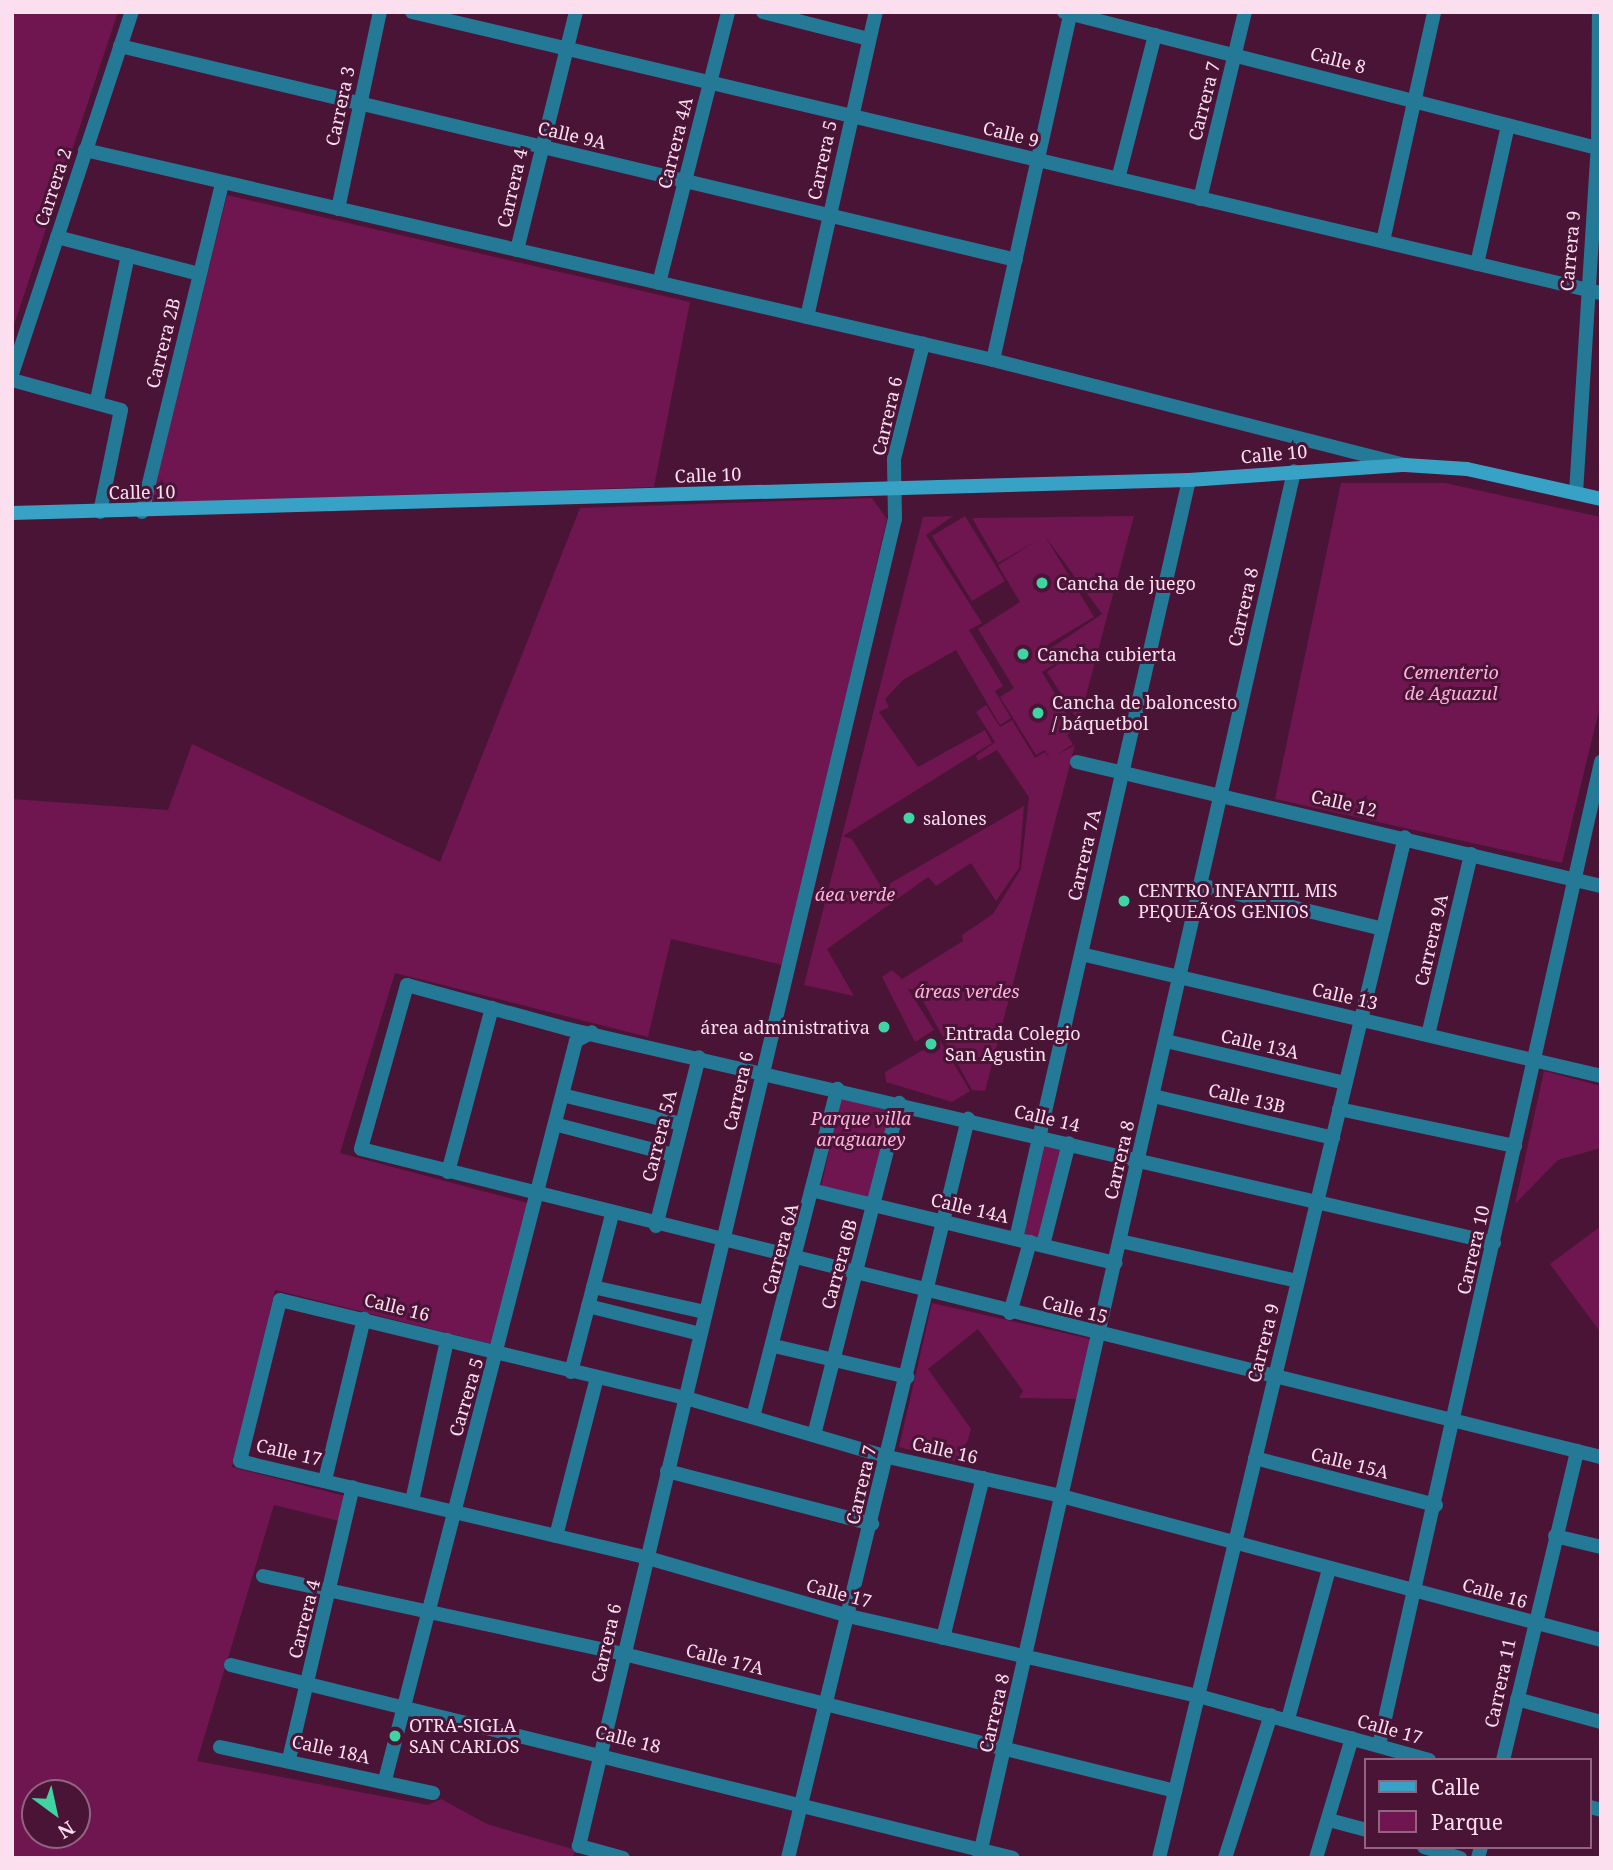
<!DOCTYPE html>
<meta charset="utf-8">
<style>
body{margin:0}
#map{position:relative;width:1613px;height:1870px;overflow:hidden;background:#4a1436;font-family:"Noto Serif",serif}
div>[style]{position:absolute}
.green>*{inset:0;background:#6f1550}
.street>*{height:14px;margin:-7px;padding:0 7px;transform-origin:7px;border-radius:7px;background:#247996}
.secondary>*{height:14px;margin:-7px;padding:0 7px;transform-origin:7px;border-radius:7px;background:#37a1c6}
.dots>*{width:19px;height:19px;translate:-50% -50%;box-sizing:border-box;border:4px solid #4a1436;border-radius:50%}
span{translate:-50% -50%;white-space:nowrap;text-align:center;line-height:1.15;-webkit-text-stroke:6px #4a1436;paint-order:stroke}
.street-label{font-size:18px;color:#fcdfee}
.poi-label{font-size:18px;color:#fcdfee}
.left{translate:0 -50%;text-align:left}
.right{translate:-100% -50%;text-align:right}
.park-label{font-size:18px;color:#fdb1da;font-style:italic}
.frame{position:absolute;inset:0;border:14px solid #fcdfee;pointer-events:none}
.legend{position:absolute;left:1364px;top:1758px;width:228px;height:91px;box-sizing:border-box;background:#4a1436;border:2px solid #916580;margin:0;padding:9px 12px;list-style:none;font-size:21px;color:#fcdfee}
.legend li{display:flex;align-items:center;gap:14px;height:35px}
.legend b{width:35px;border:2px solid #916580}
.north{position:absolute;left:21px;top:1779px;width:70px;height:70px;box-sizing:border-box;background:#4a1436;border:2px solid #916580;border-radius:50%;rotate:147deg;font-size:19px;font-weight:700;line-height:28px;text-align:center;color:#fcdfee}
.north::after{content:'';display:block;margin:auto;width:24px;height:32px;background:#3fd4a2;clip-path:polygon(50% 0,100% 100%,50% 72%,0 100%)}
</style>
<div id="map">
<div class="green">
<i style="clip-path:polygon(12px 12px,118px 12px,12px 331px)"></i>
<i style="clip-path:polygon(227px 195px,690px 302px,654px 487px,151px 503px)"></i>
<i style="clip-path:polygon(1341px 483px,1445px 483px,1601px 517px,1601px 702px,1562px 863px,1275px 799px)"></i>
<i style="clip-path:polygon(evenodd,872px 498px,887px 519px,783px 965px,671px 939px,648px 1037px,395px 973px,340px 1153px,532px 1204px,492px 1344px,275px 1290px,232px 1467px,345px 1496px,339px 1521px,274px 1505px,197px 1761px,428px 1805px,441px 1799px,487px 1824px,576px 1850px,572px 1858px,12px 1858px,12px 799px,168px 810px,192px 744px,440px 862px,580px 508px,872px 498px,35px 1793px,77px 1793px,77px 1835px,35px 1835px,35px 1793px)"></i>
<i style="clip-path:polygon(953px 516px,926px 535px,982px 623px,969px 630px,1003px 686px,995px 691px,1011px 718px,1000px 725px,956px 650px,903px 680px,885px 699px,889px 707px,879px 712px,918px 767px,985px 730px,992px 743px,843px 836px,852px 839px,882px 888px,1024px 806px,1019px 868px,996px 901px,971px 863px,936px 886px,928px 877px,827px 949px,854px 996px,804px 985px,923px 517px)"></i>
<i style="clip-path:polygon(965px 516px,1005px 581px,972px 601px,932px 536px)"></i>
<i style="clip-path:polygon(1134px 516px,1079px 722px,1047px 672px,1061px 662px,1051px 648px,1102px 614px,1045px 536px,1094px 617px,1047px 645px,1058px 662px,1042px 672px,1076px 729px,1067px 735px,1073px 744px,1057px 755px,1075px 745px,985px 1091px,972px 1090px,917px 990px,908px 989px,934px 1030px,915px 1042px,882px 977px,892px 970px,902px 979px,963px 941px,962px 935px,993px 914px,1021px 869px,1029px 797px,997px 750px,978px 761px,976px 756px,995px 742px,976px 712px,986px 705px,1000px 727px,1012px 720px,1035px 758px,1045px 752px,1050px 759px,1045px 750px,1036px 755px,1000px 697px,1014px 688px,978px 629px,1020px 602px,998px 565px,1038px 540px,998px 563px,972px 518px)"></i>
<i style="clip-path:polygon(940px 1040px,970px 1091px,952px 1102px,886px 1082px,885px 1072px)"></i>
<i style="clip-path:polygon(1544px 1071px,1601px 1086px,1601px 1148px,1558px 1160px,1515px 1204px)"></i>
<i style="clip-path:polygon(842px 1094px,894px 1109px,872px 1200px,821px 1187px)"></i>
<i style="clip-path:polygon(1044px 1139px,1066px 1145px,1041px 1243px,1019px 1237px)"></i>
<i style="clip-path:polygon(1601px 1226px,1601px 1333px,1550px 1264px)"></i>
<i style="clip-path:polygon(932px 1303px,1095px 1340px,1081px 1399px,1019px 1398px,1023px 1391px,978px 1329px,928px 1369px,971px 1429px,961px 1463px,899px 1447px)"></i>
</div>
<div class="street">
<i style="left:412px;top:12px;width:1222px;rotate:13.3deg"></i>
<i style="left:763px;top:12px;width:109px;rotate:14.3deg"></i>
<i style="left:1064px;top:12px;width:554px;rotate:14.31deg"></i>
<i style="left:120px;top:46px;width:921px;rotate:13.43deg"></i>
<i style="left:85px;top:150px;width:932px;rotate:13.02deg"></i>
<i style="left:993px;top:360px;width:424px;rotate:14.3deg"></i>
<i style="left:1118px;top:179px;width:149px;rotate:-75.6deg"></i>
<i style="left:1200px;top:199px;width:192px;rotate:-76.5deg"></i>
<i style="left:338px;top:209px;width:201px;rotate:-78deg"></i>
<i style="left:57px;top:237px;width:147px;rotate:14.6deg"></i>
<i style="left:1383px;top:241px;width:235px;rotate:-77.4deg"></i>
<i style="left:517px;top:250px;width:245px;rotate:-76.1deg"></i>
<i style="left:1477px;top:264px;width:142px;rotate:-77.4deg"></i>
<i style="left:659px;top:283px;width:280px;rotate:-75.7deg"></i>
<i style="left:807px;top:317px;width:313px;rotate:-77.3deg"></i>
<i style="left:993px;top:360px;width:357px;rotate:-77.4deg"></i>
<i style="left:12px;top:374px;width:381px;rotate:-71.7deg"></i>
<i style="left:12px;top:380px;width:113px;rotate:15.4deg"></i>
<i style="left:121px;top:410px;width:104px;rotate:101.6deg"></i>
<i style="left:97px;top:400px;width:148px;rotate:-77.9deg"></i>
<i style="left:1576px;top:493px;width:346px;rotate:-86.4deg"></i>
<i style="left:1598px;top:148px;width:136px;rotate:-89.6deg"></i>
<i style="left:142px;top:512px;width:339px;rotate:-76.3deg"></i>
<i style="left:1077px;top:762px;width:538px;rotate:13.31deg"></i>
<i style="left:1200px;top:885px;width:188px;rotate:13.5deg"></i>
<i style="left:1081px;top:954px;width:534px;rotate:13.2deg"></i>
<i style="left:1428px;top:1035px;width:186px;rotate:-76.6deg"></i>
<i style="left:1166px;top:1041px;width:184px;rotate:13.2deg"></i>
<i style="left:566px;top:1096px;width:119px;rotate:13.6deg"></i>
<i style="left:1153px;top:1096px;width:185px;rotate:13.1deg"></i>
<i style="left:1339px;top:1109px;width:180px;rotate:11.9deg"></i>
<i style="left:558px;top:1125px;width:119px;rotate:14.6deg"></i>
<i style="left:448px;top:1172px;width:170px;rotate:-75deg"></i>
<i style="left:815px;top:1191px;width:309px;rotate:13.5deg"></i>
<i style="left:656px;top:1226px;width:174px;rotate:-75.7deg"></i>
<i style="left:1016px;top:1239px;width:778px;rotate:-77.16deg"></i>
<i style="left:1120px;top:1241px;width:182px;rotate:12.7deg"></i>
<i style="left:1494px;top:1243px;width:950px;rotate:-166.99deg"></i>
<i style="left:568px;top:1029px;width:167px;rotate:-164.7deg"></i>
<i style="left:407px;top:985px;width:170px;rotate:105.7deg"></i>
<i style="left:361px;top:1149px;width:1278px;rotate:13.95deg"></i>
<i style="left:1043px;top:1245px;width:105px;rotate:-75.7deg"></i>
<i style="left:593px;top:1287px;width:115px;rotate:12.6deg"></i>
<i style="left:588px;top:1306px;width:115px;rotate:14deg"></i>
<i style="left:1010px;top:1313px;width:74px;rotate:-74.3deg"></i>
<i style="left:774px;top:1346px;width:137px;rotate:13.1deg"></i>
<i style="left:571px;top:1372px;width:162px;rotate:-75.4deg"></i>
<i style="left:753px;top:1417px;width:339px;rotate:-75.6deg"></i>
<i style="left:814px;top:1435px;width:343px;rotate:-75.6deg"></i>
<i style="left:1255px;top:1458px;width:187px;rotate:14.6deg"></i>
<i style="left:667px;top:1471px;width:212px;rotate:14.5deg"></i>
<i style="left:325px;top:1480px;width:166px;rotate:-76.4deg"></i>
<i style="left:412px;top:1501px;width:165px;rotate:-77.7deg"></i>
<i style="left:556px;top:1536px;width:163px;rotate:-75.5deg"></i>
<i style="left:1555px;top:1536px;width:47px;rotate:13.4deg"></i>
<i style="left:263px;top:1576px;width:369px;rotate:12.2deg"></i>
<i style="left:624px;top:1654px;width:568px;rotate:13.96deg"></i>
<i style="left:943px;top:1638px;width:165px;rotate:-76deg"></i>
<i style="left:231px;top:1665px;width:805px;rotate:13.86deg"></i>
<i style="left:1517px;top:1699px;width:87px;rotate:15.3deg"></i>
<i style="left:1288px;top:1719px;width:156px;rotate:-74.7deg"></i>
<i style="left:1379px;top:1745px;width:1008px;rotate:-77.27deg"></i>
<i style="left:220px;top:1747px;width:218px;rotate:12.2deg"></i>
<i style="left:289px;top:1759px;width:279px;rotate:-76.8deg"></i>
<i style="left:1429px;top:1760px;width:240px;rotate:-164.5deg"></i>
<i style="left:1198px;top:1696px;width:358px;rotate:-167.1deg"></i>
<i style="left:849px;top:1616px;width:212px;rotate:-163.9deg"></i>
<i style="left:645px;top:1557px;width:416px;rotate:-166.7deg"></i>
<i style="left:240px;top:1461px;width:166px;rotate:-76deg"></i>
<i style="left:280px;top:1300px;width:418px;rotate:13.6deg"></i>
<i style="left:686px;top:1398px;width:210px;rotate:16.3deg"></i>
<i style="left:888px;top:1457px;width:181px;rotate:12.7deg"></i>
<i style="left:1065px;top:1497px;width:555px;rotate:14.94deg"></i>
<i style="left:1503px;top:1760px;width:318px;rotate:-76.5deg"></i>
<i style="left:385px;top:1780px;width:763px;rotate:-75.51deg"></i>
<i style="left:576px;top:1041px;width:18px;rotate:-29deg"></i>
<i style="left:1590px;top:1807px;width:11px;rotate:15deg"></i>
<i style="left:1329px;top:1820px;width:38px;rotate:15deg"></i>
<i style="left:1424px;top:1847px;width:38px;rotate:17deg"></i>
<i style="left:623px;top:1858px;width:46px;rotate:-164.7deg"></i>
<i style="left:579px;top:1846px;width:1364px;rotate:-76.61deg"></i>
<i style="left:895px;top:519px;width:60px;rotate:-91deg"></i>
<i style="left:894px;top:459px;width:119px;rotate:-75.8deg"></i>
<i style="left:788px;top:1858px;width:761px;rotate:-76.31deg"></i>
<i style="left:979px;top:1858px;width:1422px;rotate:-77.2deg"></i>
<i style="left:1159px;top:1858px;width:1050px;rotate:-76.45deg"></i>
<i style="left:1225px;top:1858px;width:150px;rotate:-72.2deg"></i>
<i style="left:1316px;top:1858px;width:125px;rotate:-73.3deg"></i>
<i style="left:1478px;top:1858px;width:11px;rotate:-75deg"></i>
</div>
<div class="secondary">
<i style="left:12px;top:513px;width:1177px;rotate:-1.61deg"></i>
<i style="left:1189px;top:480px;width:217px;rotate:-4deg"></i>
<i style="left:1405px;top:465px;width:62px;rotate:3.7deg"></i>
<i style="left:1467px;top:469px;width:137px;rotate:12.6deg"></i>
</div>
<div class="dots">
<i style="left:1042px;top:583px;background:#3fd4a2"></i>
<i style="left:1023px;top:654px;background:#3fd4a2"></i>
<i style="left:1038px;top:713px;background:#3fd4a2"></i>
<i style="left:909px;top:818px;background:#3fd4a2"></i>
<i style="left:1124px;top:901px;background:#3fd4a2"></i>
<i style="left:884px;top:1027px;background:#3fd4a2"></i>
<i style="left:931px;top:1044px;background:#3fd4a2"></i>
<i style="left:395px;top:1736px;background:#3fd4a2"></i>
</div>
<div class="street-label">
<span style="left:1338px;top:60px;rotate:15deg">Calle 8</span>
<span style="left:1204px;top:101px;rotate:-76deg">Carrera 7</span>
<span style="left:340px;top:106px;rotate:-78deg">Carrera 3</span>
<span style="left:1011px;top:134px;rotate:14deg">Calle 9</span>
<span style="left:572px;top:135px;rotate:13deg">Calle 9A</span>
<span style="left:675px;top:143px;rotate:-76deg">Carrera 4A</span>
<span style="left:822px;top:160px;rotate:-78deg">Carrera 5</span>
<span style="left:53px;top:187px;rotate:-72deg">Carrera 2</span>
<span style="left:512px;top:188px;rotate:-77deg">Carrera 4</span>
<span style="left:1570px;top:251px;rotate:-85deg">Carrera 9</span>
<span style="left:163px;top:343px;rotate:-76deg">Carrera 2B</span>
<span style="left:887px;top:416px;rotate:-77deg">Carrera 6</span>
<span style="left:1274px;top:454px;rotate:-5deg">Calle 10</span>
<span style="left:708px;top:475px;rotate:-2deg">Calle 10</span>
<span style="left:142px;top:492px;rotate:-1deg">Calle 10</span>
<span style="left:1243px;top:607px;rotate:-77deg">Carrera 8</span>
<span style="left:1344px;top:803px;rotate:13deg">Calle 12</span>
<span style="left:1084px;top:855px;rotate:-77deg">Carrera 7A</span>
<span style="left:1431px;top:940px;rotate:-77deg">Carrera 9A</span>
<span style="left:1345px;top:996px;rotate:13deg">Calle 13</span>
<span style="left:1260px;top:1044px;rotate:13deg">Calle 13A</span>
<span style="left:738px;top:1091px;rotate:-77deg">Carrera 6</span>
<span style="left:1247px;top:1098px;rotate:13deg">Calle 13B</span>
<span style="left:1047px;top:1118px;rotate:13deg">Calle 14</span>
<span style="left:659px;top:1136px;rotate:-76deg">Carrera 5A</span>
<span style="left:1119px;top:1160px;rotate:-77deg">Carrera 8</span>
<span style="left:970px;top:1208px;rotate:13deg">Calle 14A</span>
<span style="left:780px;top:1249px;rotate:-75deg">Carrera 6A</span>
<span style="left:1473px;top:1250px;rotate:-77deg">Carrera 10</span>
<span style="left:839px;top:1264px;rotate:-75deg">Carrera 6B</span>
<span style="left:397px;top:1307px;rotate:14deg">Calle 16</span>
<span style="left:1075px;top:1309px;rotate:14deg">Calle 15</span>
<span style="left:1263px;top:1343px;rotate:-76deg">Carrera 9</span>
<span style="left:466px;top:1397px;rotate:-74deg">Carrera 5</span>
<span style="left:945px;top:1450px;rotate:13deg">Calle 16</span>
<span style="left:289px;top:1452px;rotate:13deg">Calle 17</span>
<span style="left:1350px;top:1463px;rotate:14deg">Calle 15A</span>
<span style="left:861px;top:1485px;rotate:-77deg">Carrera 7</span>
<span style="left:839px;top:1593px;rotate:15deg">Calle 17</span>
<span style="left:1495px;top:1593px;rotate:16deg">Calle 16</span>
<span style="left:304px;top:1619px;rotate:-76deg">Carrera 4</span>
<span style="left:606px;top:1643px;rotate:-77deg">Carrera 6</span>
<span style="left:725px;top:1659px;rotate:14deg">Calle 17A</span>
<span style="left:1500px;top:1683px;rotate:-78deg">Carrera 11</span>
<span style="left:994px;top:1713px;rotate:-77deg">Carrera 8</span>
<span style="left:1390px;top:1729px;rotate:16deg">Calle 17</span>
<span style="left:628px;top:1739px;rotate:14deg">Calle 18</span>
<span style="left:331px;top:1749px;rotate:12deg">Calle 18A</span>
</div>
<div class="poi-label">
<span class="left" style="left:1056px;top:583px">Cancha de juego</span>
<span class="left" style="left:1037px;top:654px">Cancha cubierta</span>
<span class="left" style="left:1052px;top:713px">Cancha de baloncesto<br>/ báquetbol</span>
<span class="left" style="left:923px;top:818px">salones</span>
<span class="left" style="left:1138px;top:901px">CENTRO INFANTIL MIS<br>PEQUEÃ‘OS GENIOS</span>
<span class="right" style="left:870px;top:1027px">área administrativa</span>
<span class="left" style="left:945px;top:1044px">Entrada Colegio<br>San Agustin</span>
<span class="left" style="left:409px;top:1736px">OTRA-SIGLA<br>SAN CARLOS</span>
</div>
<div class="park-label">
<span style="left:1451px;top:683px">Cementerio<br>de Aguazul</span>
<span style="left:855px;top:894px">áea verde</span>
<span style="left:967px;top:991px">áreas verdes</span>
<span style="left:861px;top:1129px">Parque villa<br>araguaney</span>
</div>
<div class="frame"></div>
<ul class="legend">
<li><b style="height:9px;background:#37a1c6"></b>Calle</li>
<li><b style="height:19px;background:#6f1550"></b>Parque</li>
</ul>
<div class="north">N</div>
</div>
